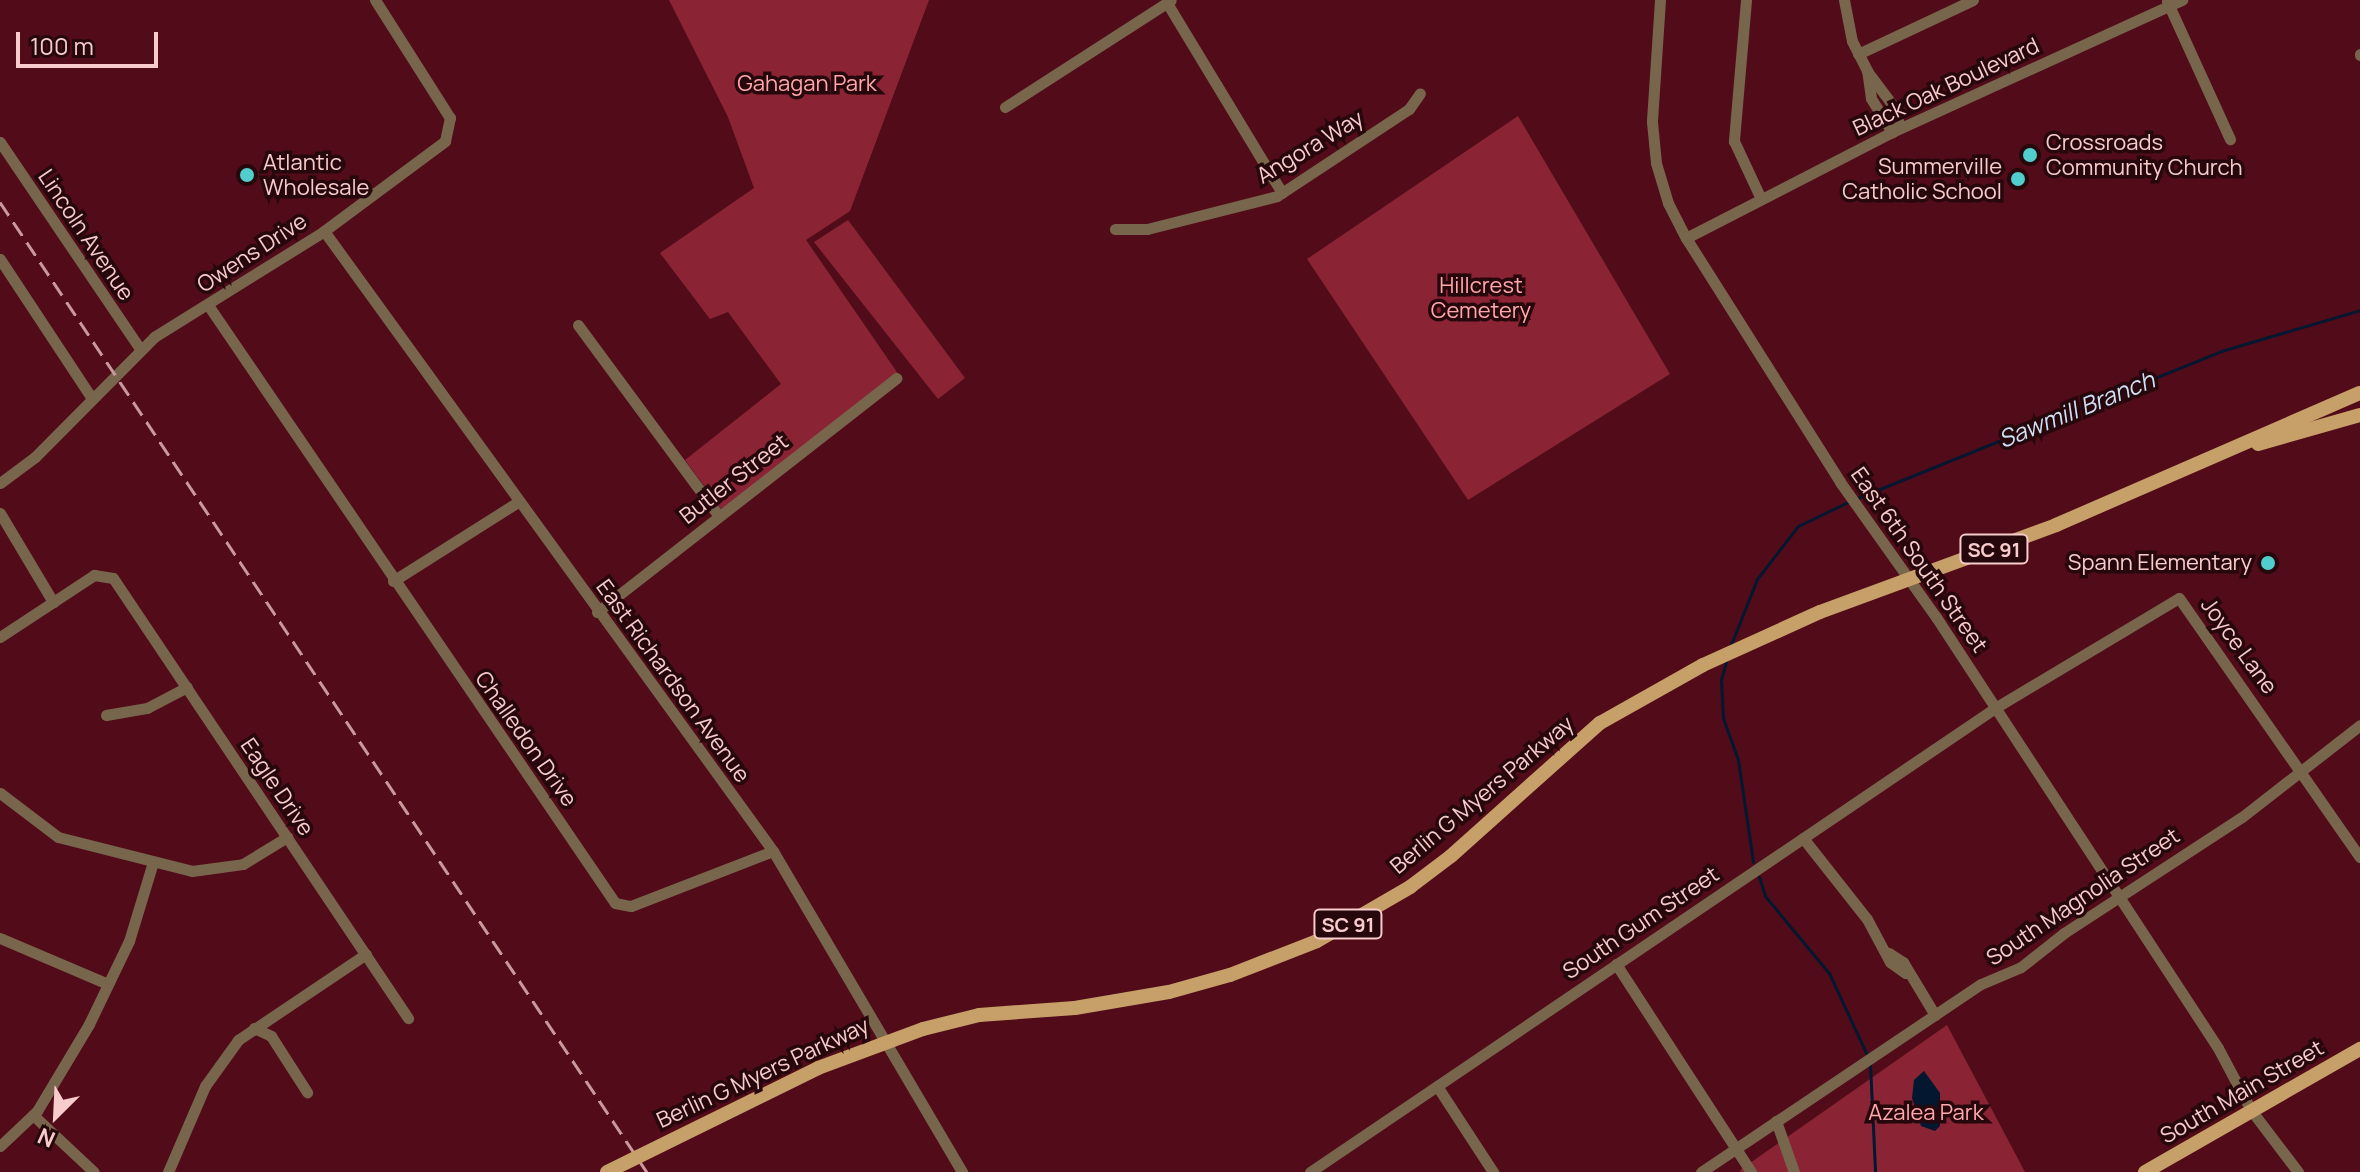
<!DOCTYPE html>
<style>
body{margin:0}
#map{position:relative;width:2360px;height:1172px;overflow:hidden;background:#520c19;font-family:Manrope,sans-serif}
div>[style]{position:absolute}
.green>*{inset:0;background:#8a2434}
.water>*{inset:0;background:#041730}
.stream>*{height:3px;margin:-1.5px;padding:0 1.5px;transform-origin:1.5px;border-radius:1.5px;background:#041730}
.minor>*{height:11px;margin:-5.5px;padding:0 5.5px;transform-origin:5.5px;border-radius:5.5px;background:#78664c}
.major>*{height:14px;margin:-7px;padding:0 7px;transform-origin:7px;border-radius:7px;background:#c6a068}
.rail>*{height:3px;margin-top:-1.5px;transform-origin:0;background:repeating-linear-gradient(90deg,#cb989c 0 16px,transparent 0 24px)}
.major-bridge>*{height:14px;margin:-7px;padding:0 7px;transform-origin:7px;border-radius:7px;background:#c6a068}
.dots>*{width:22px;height:22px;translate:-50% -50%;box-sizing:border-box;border:4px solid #26080c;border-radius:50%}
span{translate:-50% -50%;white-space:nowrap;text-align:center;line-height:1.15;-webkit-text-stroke:7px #26080c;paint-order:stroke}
.shield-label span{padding:2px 6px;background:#26080c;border:2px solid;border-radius:6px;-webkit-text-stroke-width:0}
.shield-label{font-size:20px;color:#f8cbcc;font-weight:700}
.park-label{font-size:22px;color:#ffa7ac}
.street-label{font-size:22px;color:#f8cbcc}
.poi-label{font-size:22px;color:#f8cbcc}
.left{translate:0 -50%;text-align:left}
.right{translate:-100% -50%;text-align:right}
.water-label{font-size:24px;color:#cfdff5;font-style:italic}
.north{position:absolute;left:16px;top:1076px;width:80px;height:80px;-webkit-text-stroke:6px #26080c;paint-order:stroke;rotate:204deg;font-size:22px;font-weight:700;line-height:32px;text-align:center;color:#f8cbcc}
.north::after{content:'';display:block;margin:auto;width:28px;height:36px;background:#f8cbcc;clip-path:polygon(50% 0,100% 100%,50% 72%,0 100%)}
.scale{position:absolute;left:16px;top:32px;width:142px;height:36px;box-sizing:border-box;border:4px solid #f8cbcc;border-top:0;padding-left:10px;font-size:24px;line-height:28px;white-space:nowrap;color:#f8cbcc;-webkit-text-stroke:6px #26080c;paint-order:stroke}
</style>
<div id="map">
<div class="green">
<i style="clip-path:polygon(669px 0,929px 0,850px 211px,806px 240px,901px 378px,721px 509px,685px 460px,781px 384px,728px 312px,710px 319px,660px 253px,754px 188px,728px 117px)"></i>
<i style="clip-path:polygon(1518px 116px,1670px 374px,1468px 500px,1307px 259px)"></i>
<i style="clip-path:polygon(848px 220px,965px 378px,938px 399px,814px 242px)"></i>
<i style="clip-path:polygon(1947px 1025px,2025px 1172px,1741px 1172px,1740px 1170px)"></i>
</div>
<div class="water">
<i style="clip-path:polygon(1924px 1071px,1940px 1093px,1940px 1126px,1935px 1131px,1921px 1126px,1912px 1098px,1914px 1080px)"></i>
</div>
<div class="stream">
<i style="left:1855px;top:499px;width:395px;rotate:-22deg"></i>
<i style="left:2221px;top:351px;width:145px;rotate:-16.4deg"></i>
<i style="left:1730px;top:647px;width:73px;rotate:-68.3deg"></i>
<i style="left:1757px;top:579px;width:67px;rotate:-52.3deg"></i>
<i style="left:1798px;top:526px;width:55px;rotate:-25.6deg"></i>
<i style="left:1726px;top:662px;width:19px;rotate:106deg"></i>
<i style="left:1721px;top:680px;width:38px;rotate:87deg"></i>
<i style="left:1723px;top:718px;width:45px;rotate:70.3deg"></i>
<i style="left:1738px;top:760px;width:103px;rotate:81.6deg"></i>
<i style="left:1759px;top:877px;width:20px;rotate:72deg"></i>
<i style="left:1765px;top:896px;width:100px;rotate:50.3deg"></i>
<i style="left:1829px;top:973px;width:93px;rotate:65.1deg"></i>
<i style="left:1870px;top:1064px;width:108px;rotate:87.3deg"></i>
</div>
<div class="minor">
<i style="left:1660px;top:0;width:122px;rotate:93.8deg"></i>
<i style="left:1652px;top:122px;width:41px;rotate:84.4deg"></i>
<i style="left:1656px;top:163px;width:42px;rotate:73.3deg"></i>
<i style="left:1668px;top:203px;width:39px;rotate:63deg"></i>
<i style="left:1686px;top:238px;width:289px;rotate:57.7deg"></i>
<i style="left:1840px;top:482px;width:166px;rotate:54.6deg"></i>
<i style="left:1936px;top:617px;width:515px;rotate:56.8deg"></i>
<i style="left:2218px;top:1048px;width:70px;rotate:62deg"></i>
<i style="left:2251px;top:1110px;width:78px;rotate:52.8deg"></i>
<i style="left:1746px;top:0;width:142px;rotate:94.9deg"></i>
<i style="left:1734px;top:141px;width:64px;rotate:65deg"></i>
<i style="left:1844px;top:0;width:42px;rotate:79deg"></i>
<i style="left:1852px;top:41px;width:34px;rotate:63deg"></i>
<i style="left:2167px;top:1px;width:152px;rotate:65.5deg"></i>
<i style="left:1167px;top:3px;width:222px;rotate:58.8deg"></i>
<i style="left:1858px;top:54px;width:127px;rotate:-25.2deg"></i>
<i style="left:2360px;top:55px;width:1px;rotate:-90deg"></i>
<i style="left:1867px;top:71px;width:40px;rotate:53deg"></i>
<i style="left:1891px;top:103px;width:19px;rotate:69deg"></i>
<i style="left:1898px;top:121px;width:13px;rotate:119deg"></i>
<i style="left:1892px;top:132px;width:40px;rotate:-122deg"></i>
<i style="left:1871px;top:98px;width:27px;rotate:-98deg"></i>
<i style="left:1005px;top:107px;width:197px;rotate:-32.8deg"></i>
<i style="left:0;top:142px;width:250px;rotate:55.9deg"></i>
<i style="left:1115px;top:229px;width:32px"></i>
<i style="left:1147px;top:229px;width:134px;rotate:-14.2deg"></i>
<i style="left:1277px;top:196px;width:158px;rotate:-33.4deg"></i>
<i style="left:1409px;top:109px;width:19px;rotate:-55deg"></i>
<i style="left:324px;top:231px;width:766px;rotate:54.09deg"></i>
<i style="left:773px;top:851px;width:373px;rotate:59.5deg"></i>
<i style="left:1686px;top:238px;width:232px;rotate:-27.2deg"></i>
<i style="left:1892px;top:132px;width:319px;rotate:-24.5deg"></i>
<i style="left:0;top:259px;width:165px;rotate:56.6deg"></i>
<i style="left:208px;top:305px;width:723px;rotate:55.76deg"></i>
<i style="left:615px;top:903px;width:16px;rotate:11deg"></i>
<i style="left:631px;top:906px;width:152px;rotate:-21.2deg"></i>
<i style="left:578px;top:325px;width:237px;rotate:53.6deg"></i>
<i style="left:0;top:483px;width:44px;rotate:-36.6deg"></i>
<i style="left:35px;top:457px;width:169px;rotate:-45.2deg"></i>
<i style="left:154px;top:337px;width:200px;rotate:-31.9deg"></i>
<i style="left:324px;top:231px;width:151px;rotate:-36.6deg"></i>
<i style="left:445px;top:141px;width:24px;rotate:-78deg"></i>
<i style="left:450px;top:118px;width:140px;rotate:-122.4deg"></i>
<i style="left:0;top:513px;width:104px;rotate:59.2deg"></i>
<i style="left:393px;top:581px;width:148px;rotate:-32.3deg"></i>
<i style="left:597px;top:612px;width:380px;rotate:-38deg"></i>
<i style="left:0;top:637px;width:113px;rotate:-33.4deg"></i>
<i style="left:94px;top:575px;width:19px;rotate:9deg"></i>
<i style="left:113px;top:578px;width:530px;rotate:56.16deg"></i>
<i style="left:106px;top:715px;width:42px;rotate:-9.7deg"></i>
<i style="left:147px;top:708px;width:45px;rotate:-27.7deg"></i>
<i style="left:0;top:793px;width:73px;rotate:37.2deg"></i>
<i style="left:58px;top:837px;width:138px;rotate:14.2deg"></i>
<i style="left:192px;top:871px;width:51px;rotate:-7.8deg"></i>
<i style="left:243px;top:864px;width:52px;rotate:-31.5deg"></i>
<i style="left:1803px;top:838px;width:103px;rotate:51.7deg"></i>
<i style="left:1867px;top:919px;width:49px;rotate:61.9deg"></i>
<i style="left:1890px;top:962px;width:19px;rotate:36deg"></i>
<i style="left:0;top:938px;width:117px;rotate:23.1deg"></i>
<i style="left:1889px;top:953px;width:17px;rotate:33deg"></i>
<i style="left:1903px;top:962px;width:62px;rotate:58.9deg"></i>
<i style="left:1616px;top:964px;width:248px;rotate:57deg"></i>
<i style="left:254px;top:1028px;width:19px;rotate:25deg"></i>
<i style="left:271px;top:1036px;width:67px;rotate:57.3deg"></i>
<i style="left:1437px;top:1086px;width:103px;rotate:56.9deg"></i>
<i style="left:33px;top:1115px;width:83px;rotate:43.1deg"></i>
<i style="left:1776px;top:1121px;width:54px;rotate:70.6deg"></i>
<i style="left:0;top:1146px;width:51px;rotate:-43.4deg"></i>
<i style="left:37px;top:1111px;width:101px;rotate:-59.1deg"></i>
<i style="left:89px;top:1024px;width:92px;rotate:-64.3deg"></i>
<i style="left:129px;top:941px;width:83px;rotate:-73.1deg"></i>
<i style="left:168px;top:1172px;width:94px;rotate:-66.7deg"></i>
<i style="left:205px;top:1086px;width:57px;rotate:-54.3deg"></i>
<i style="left:238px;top:1040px;width:154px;rotate:-33.9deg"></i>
<i style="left:1310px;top:1172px;width:827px;rotate:-34.11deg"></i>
<i style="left:1995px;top:708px;width:214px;rotate:-30.9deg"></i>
<i style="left:2179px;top:598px;width:316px;rotate:55.1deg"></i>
<i style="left:1701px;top:1172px;width:337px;rotate:-33.9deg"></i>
<i style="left:1981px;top:984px;width:43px;rotate:-23deg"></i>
<i style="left:2021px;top:967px;width:55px;rotate:-38.3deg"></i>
<i style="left:2064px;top:933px;width:212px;rotate:-33.1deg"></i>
<i style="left:2242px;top:817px;width:150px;rotate:-37.9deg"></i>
</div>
<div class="major">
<i style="left:2258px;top:444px;width:106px;rotate:-15.9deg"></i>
<i style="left:923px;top:1029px;width:58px;rotate:-14deg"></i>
<i style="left:979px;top:1015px;width:96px;rotate:-4.2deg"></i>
<i style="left:1075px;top:1008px;width:95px;rotate:-9.7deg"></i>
<i style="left:1169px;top:992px;width:63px;rotate:-15.6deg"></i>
<i style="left:1230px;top:975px;width:93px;rotate:-21.3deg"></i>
<i style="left:1317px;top:941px;width:108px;rotate:-30.1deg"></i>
<i style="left:1410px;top:887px;width:51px;rotate:-37.1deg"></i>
<i style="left:1451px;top:856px;width:200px;rotate:-41.8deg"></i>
<i style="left:1600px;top:723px;width:118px;rotate:-29.4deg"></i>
<i style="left:1703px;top:665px;width:128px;rotate:-24.4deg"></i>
<i style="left:1820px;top:612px;width:252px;rotate:-20.2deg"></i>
<i style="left:2056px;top:525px;width:331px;rotate:-23.5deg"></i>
<i style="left:2145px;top:1172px;width:248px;rotate:-29.8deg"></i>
</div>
<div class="rail">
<i style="left:0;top:202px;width:1166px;rotate:56.3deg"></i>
</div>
<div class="major-bridge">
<i style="left:607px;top:1172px;width:235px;rotate:-26.2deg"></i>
<i style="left:818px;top:1068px;width:112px;rotate:-20.4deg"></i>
</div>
<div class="dots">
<i style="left:2030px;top:155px;background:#52cdce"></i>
<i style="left:247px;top:175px;background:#52cdce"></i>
<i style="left:2018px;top:179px;background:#52cdce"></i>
<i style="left:2268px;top:563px;background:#52cdce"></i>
</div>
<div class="shield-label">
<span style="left:1994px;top:549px">SC 91</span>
<span style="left:1348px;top:924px">SC 91</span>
</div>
<div class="park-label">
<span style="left:807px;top:84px">Gahagan Park</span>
<span style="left:1481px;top:298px">Hillcrest<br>Cemetery</span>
<span style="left:1926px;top:1113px">Azalea Park</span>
</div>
<div class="street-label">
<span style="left:1946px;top:87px;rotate:-25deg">Black Oak Boulevard</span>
<span style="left:1310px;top:147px;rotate:-31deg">Angora Way</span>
<span style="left:86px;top:235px;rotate:56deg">Lincoln Avenue</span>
<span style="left:252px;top:253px;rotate:-33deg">Owens Drive</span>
<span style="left:734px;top:479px;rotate:-38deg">Butler Street</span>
<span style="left:1919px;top:560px;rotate:55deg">East 6th South Street</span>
<span style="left:2239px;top:646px;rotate:54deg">Joyce Lane</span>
<span style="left:673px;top:681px;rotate:54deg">East Richardson Avenue</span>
<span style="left:526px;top:739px;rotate:55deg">Challedon Drive</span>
<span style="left:277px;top:787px;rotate:56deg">Eagle Drive</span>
<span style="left:1482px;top:795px;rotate:-40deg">Berlin G Myers Parkway</span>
<span style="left:2083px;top:897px;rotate:-34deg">South Magnolia Street</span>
<span style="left:1641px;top:923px;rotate:-34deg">South Gum Street</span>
<span style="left:763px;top:1073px;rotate:-25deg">Berlin G Myers Parkway</span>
<span style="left:2242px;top:1092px;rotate:-30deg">South Main Street</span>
</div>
<div class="poi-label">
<span class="left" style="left:2046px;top:155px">Crossroads<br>Community Church</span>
<span class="left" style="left:263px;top:175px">Atlantic<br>Wholesale</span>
<span class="right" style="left:2002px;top:179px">Summerville<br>Catholic School</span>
<span class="right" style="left:2252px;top:563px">Spann Elementary</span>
</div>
<div class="water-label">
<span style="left:2076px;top:409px;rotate:-22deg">Sawmill Branch</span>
</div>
<div class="north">N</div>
<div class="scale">100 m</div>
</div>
